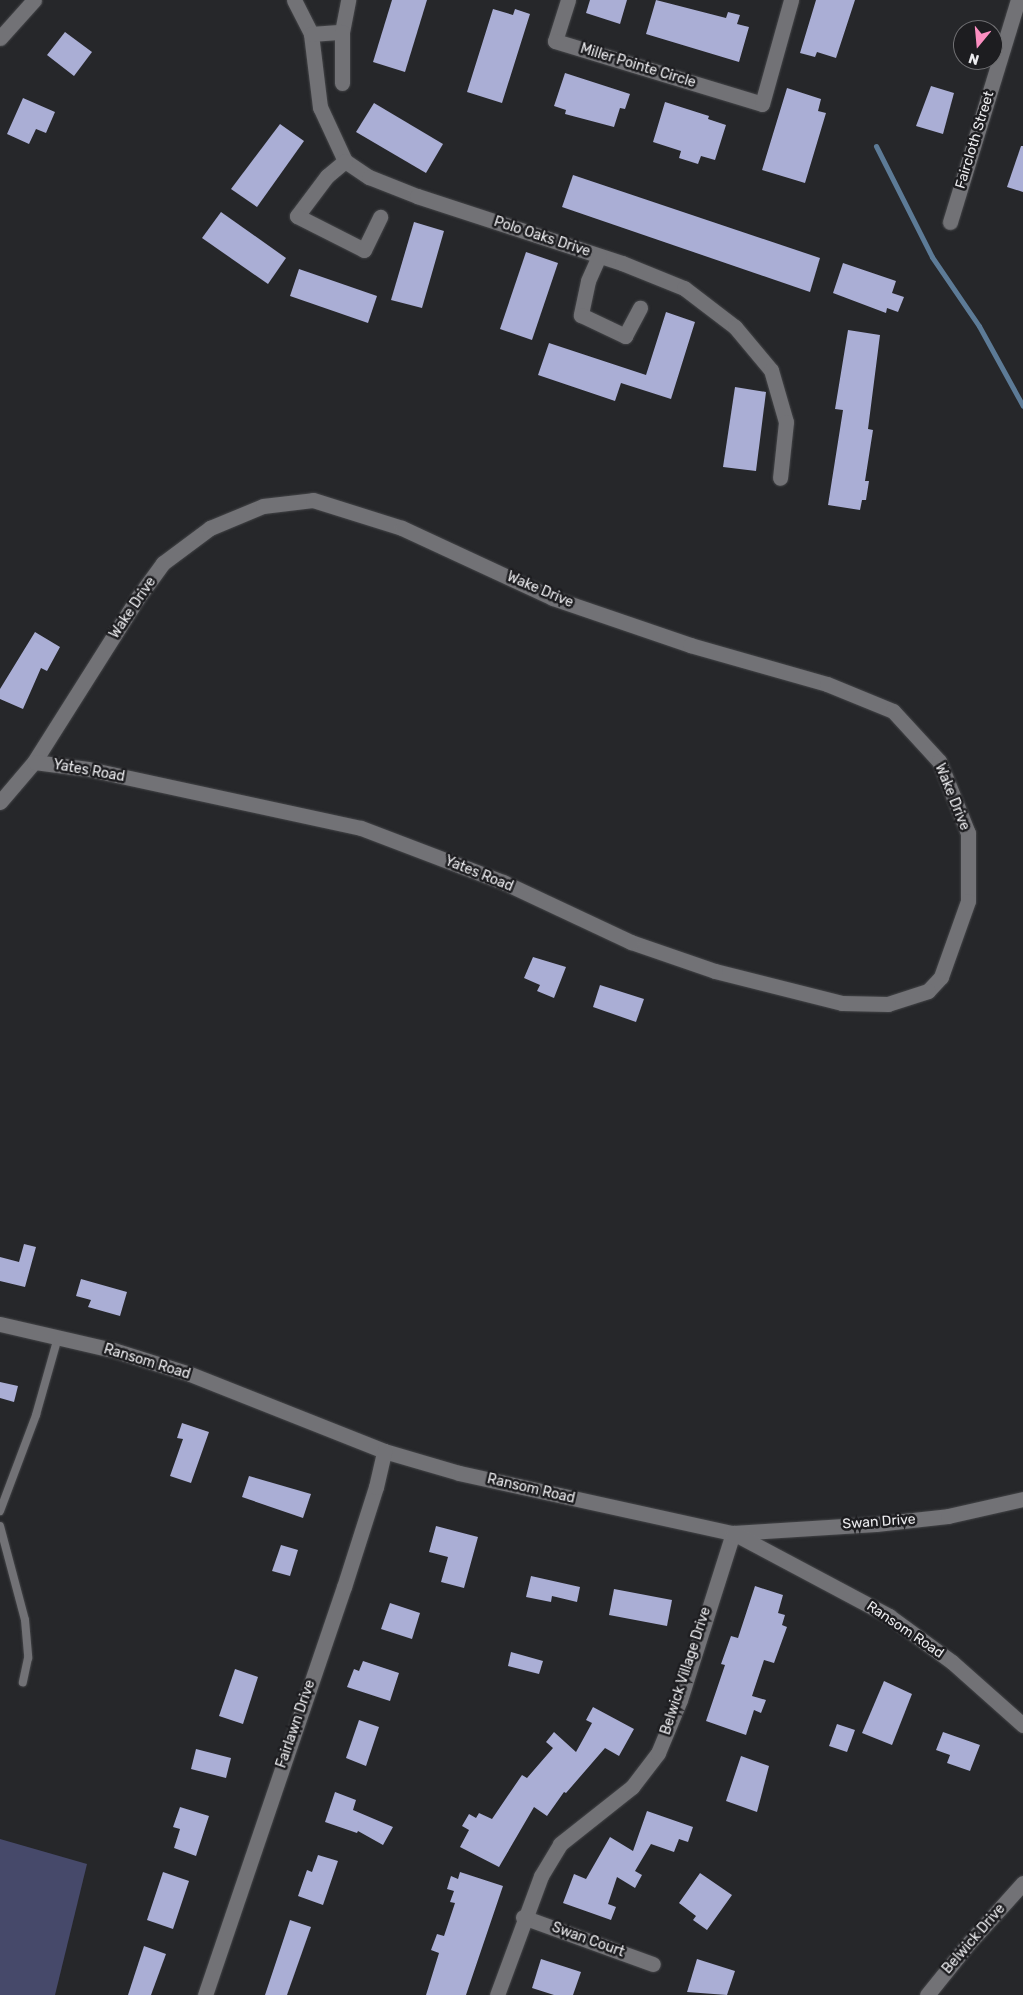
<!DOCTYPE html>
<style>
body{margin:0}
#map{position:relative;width:1023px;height:1995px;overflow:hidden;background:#26272a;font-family:Rubik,sans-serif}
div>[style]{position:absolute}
.forest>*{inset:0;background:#46496a}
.stream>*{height:5px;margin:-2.5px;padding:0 2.5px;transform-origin:2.5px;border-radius:2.5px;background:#5d7b97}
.building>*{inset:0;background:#aaaed5}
.roads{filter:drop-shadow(0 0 1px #444548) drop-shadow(0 0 1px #444548)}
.service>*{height:8px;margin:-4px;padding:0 4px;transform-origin:4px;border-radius:4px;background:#727276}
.minor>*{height:15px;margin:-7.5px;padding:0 7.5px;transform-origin:7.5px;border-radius:7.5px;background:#727276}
.tertiary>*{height:15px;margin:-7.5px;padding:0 7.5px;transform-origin:7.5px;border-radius:7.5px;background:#727276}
.secondary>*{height:15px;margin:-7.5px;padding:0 7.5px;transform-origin:7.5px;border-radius:7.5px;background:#727276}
span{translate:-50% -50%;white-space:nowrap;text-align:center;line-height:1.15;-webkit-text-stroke:5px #1d1d20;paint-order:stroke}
.street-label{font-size:14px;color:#ececef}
.north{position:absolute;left:953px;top:20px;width:50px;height:50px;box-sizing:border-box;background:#1d1d20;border:1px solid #707073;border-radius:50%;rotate:197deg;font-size:14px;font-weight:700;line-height:20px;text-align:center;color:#ececef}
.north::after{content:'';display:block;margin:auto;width:18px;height:22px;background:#fc8fc1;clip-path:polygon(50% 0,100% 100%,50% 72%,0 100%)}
</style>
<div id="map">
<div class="forest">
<i style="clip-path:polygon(0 1839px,87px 1864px,55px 1995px,0 1995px)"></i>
</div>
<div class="stream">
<i style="left:876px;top:146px;width:124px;rotate:63.2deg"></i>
<i style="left:932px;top:257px;width:83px;rotate:55.7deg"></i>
<i style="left:979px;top:326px;width:91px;rotate:61.2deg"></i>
</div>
<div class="building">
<i style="clip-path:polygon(392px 0,427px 0,405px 72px,373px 62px)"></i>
<i style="clip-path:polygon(590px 0,627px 0,620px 24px,586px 13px)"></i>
<i style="clip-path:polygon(656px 0,726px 18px,728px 12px,740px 15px,737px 24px,749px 27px,739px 62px,646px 34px)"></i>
<i style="clip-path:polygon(816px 0,855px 0,836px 58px,817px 52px,815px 57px,800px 53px)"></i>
<i style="clip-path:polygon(493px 9px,513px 15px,515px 9px,530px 14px,502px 103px,467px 92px)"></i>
<i style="clip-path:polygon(65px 32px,92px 52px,74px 76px,47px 55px)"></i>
<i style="clip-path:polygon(565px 73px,630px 94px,625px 109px,620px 108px,614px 127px,565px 114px,566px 110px,554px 106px)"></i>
<i style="clip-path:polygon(931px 86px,954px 93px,943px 134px,916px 126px)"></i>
<i style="clip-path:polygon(787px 88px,821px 99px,818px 111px,826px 113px,805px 183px,762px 170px)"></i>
<i style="clip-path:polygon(23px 98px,55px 112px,46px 133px,36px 129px,29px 144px,7px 134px)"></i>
<i style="clip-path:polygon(665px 102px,709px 116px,708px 119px,726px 125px,715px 160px,701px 156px,698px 164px,679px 158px,681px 151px,653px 142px)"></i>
<i style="clip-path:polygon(374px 103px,443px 144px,426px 173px,356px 132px)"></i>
<i style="clip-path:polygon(280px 124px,304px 141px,257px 207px,231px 189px)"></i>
<i style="clip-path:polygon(1021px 146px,1023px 146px,1023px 192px,1007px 187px)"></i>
<i style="clip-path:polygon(573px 175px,820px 258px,810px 292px,562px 207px)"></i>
<i style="clip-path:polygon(221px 212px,286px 258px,268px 284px,202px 238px)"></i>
<i style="clip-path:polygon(414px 222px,444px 231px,422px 308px,391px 300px)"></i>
<i style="clip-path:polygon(526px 252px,558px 263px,532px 340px,500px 329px)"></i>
<i style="clip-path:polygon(843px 263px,896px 281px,892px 293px,904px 297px,898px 312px,887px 308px,886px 313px,833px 293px)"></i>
<i style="clip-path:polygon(299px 269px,377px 296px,368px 323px,290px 296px)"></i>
<i style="clip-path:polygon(666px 312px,695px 322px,671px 399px,621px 383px,615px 401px,538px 375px,549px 343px,646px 375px)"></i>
<i style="clip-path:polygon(848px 330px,880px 335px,868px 429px,873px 430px,865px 481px,869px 481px,866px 500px,862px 500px,860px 510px,828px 505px,843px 410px,835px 409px)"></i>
<i style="clip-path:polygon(735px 387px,766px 392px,756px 471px,723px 467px)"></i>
<i style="clip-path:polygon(35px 632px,60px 647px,47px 671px,41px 668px,23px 709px,0 699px,0 689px)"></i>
<i style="clip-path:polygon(533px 957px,566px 967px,554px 998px,537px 991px,540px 985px,524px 978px)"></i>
<i style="clip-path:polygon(600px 985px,644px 999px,636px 1022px,593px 1007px)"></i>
<i style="clip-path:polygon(24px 1244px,36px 1247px,25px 1287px,0 1281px,0 1257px,19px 1262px)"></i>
<i style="clip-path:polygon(81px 1279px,127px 1292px,120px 1316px,88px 1307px,91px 1300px,76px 1296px)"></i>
<i style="clip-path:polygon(0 1382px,18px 1386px,14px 1402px,0 1398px)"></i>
<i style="clip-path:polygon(182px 1423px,209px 1432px,191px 1483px,170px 1476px,183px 1439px,177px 1438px)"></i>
<i style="clip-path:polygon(249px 1476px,311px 1494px,303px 1518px,242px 1497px)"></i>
<i style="clip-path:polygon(436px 1526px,478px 1537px,464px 1588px,441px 1582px,448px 1557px,429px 1552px)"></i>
<i style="clip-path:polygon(281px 1545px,298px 1550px,290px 1576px,272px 1571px)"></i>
<i style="clip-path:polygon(531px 1576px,580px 1587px,577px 1602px,552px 1596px,551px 1602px,526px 1597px)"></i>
<i style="clip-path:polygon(755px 1586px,783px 1595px,778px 1613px,785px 1615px,782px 1625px,787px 1627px,774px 1663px,764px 1660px,752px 1696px,766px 1700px,761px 1713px,754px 1710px,746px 1735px,706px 1721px,725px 1665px,721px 1664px,731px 1636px,738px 1638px)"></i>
<i style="clip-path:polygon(614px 1589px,672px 1600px,667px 1626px,609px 1615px)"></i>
<i style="clip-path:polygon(390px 1603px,420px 1613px,412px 1639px,381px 1629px)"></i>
<i style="clip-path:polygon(511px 1652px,543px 1661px,539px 1674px,508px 1666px)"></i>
<i style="clip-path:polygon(363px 1661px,399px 1673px,390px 1701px,347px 1687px,354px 1669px,359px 1671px)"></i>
<i style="clip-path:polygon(235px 1669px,258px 1677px,243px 1724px,219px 1716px)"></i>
<i style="clip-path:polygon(884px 1681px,912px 1694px,892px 1745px,862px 1733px)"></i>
<i style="clip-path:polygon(593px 1707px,634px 1729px,619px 1756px,605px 1748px,566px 1793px,564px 1792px,547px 1816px,534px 1807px,499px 1867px,460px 1847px,469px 1830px,462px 1826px,469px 1814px,476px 1818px,479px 1813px,492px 1819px,522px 1775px,527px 1778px,553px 1748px,546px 1742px,554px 1732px,576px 1752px,592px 1723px,586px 1720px)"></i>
<i style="clip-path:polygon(359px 1720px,379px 1727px,366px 1766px,346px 1758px)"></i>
<i style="clip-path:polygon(837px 1724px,855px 1730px,847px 1752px,829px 1746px)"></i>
<i style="clip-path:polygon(943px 1732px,980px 1745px,970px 1771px,947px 1763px,950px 1755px,936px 1750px)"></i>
<i style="clip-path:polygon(196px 1749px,231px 1758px,226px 1778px,191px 1769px)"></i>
<i style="clip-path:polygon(741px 1756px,769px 1766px,757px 1812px,726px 1801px)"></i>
<i style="clip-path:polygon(335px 1792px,356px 1800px,353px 1810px,393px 1827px,383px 1845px,358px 1831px,357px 1833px,325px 1822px)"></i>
<i style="clip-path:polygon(180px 1807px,209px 1816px,196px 1856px,174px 1848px,180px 1829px,173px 1827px)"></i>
<i style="clip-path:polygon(647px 1811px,693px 1827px,688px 1842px,679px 1839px,674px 1852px,651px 1844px,635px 1871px,642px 1875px,635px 1888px,617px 1877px,608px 1904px,616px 1907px,611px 1920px,563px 1903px,574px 1874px,586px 1879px,610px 1837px,633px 1851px)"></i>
<i style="clip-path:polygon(318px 1855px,338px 1861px,323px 1905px,298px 1896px,307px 1870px,312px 1872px)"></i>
<i style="clip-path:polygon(163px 1872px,189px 1881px,173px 1929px,147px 1920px)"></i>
<i style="clip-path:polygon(460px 1872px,503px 1886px,466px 1995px,426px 1995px,439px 1953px,431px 1950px,437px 1934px,444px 1936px,455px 1903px,450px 1902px,454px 1891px,447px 1889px,451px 1876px,458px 1879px)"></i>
<i style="clip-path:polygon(700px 1873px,732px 1895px,707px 1930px,693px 1920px,696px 1916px,679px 1903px)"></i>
<i style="clip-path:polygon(290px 1920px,311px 1927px,287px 1995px,265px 1995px)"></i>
<i style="clip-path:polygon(144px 1946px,166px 1954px,151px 1995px,128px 1995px)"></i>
<i style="clip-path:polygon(541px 1959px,581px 1972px,573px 1995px,554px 1995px,532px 1988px)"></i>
<i style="clip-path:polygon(697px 1959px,735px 1971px,727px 1995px,687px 1992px)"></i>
</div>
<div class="roads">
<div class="service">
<i style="left:0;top:1511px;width:103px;rotate:-69.4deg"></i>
<i style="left:36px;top:1415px;width:81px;rotate:-74.2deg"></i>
<i style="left:0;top:1526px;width:97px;rotate:75.1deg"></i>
<i style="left:25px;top:1620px;width:38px;rotate:85deg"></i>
<i style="left:28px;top:1658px;width:25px;rotate:102deg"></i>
</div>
<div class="minor">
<i style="left:294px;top:0;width:38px;rotate:63deg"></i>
<i style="left:311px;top:34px;width:74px;rotate:83deg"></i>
<i style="left:320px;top:107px;width:60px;rotate:65.2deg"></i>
<i style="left:345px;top:161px;width:29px;rotate:34deg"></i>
<i style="left:369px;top:177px;width:52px;rotate:21.6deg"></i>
<i style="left:417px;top:196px;width:216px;rotate:18.1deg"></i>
<i style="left:622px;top:263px;width:67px;rotate:22deg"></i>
<i style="left:684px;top:288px;width:64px;rotate:37.4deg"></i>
<i style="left:735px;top:327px;width:56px;rotate:50.1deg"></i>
<i style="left:771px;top:370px;width:54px;rotate:73.9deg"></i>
<i style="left:786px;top:422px;width:56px;rotate:96.1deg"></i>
<i style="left:568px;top:0;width:43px;rotate:107.6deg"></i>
<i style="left:555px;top:41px;width:216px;rotate:16.9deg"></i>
<i style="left:762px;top:104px;width:108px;rotate:-74.4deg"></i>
<i style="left:342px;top:32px;width:33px;rotate:-79deg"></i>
<i style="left:311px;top:34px;width:31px;rotate:-4deg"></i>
<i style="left:342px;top:32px;width:51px;rotate:90deg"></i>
<i style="left:345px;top:161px;width:23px;rotate:140deg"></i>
<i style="left:327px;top:176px;width:50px;rotate:126.9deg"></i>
<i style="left:297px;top:216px;width:75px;rotate:26.9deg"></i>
<i style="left:364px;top:250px;width:37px;rotate:-64deg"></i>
<i style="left:950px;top:222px;width:232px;rotate:-73deg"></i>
<i style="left:599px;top:256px;width:27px;rotate:114deg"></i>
<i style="left:588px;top:281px;width:35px;rotate:102deg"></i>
<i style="left:581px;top:315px;width:49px;rotate:25.5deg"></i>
<i style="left:625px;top:336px;width:32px;rotate:-62deg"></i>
<i style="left:0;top:802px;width:52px;rotate:-49.6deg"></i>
<i style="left:34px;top:762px;width:196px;rotate:-57.7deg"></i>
<i style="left:139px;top:596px;width:41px;rotate:-54deg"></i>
<i style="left:163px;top:563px;width:59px;rotate:-36.7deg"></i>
<i style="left:210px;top:528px;width:57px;rotate:-22.5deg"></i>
<i style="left:263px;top:506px;width:50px;rotate:-6.8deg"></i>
<i style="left:313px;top:500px;width:93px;rotate:17.5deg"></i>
<i style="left:402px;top:528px;width:166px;rotate:24.9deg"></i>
<i style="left:553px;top:598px;width:145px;rotate:18.9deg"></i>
<i style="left:690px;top:645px;width:142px;rotate:15.9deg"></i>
<i style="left:827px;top:684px;width:71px;rotate:22.2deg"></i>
<i style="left:893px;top:711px;width:68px;rotate:47.4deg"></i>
<i style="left:939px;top:761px;width:78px;rotate:68.1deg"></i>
<i style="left:968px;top:833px;width:68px;rotate:90deg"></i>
<i style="left:968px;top:901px;width:81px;rotate:109.6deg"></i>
<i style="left:941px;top:977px;width:19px;rotate:133deg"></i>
<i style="left:928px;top:991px;width:42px;rotate:162deg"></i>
<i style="left:888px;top:1004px;width:46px;rotate:-178.8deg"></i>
<i style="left:842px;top:1003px;width:131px;rotate:-165.9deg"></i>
<i style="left:715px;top:971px;width:89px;rotate:-161deg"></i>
<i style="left:631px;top:942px;width:141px;rotate:-154.9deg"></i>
<i style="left:503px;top:882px;width:152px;rotate:-159.2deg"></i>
<i style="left:361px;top:828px;width:279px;rotate:-167.8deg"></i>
<i style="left:88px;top:769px;width:54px;rotate:-172.6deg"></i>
<i style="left:523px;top:1917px;width:138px;rotate:19.9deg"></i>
<i style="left:497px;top:1995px;width:127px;rotate:-69.7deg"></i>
<i style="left:541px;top:1876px;width:37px;rotate:-59deg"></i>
<i style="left:560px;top:1844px;width:92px;rotate:-38.4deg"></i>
<i style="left:632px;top:1787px;width:43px;rotate:-52.6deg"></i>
<i style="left:658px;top:1753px;width:57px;rotate:-67.5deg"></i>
<i style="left:680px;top:1700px;width:175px;rotate:-72.4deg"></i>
<i style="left:733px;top:1533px;width:143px;rotate:-3.6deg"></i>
<i style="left:876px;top:1524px;width:72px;rotate:-6.3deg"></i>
<i style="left:948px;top:1516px;width:77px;rotate:-12.8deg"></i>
<i style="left:927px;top:1995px;width:65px;rotate:-51.2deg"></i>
<i style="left:968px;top:1944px;width:82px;rotate:-48deg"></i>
</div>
<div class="tertiary">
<i style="left:0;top:1324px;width:116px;rotate:13deg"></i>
<i style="left:113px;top:1350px;width:81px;rotate:17.3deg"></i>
<i style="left:190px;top:1374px;width:209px;rotate:21.6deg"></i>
<i style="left:384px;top:1451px;width:78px;rotate:16.3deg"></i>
<i style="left:459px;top:1473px;width:280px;rotate:12.4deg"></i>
<i style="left:733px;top:1533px;width:177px;rotate:28deg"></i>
<i style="left:889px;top:1616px;width:78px;rotate:36.1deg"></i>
<i style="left:952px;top:1662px;width:95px;rotate:41.6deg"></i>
<i style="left:205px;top:1995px;width:431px;rotate:-71.2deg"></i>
<i style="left:344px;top:1587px;width:105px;rotate:-72.3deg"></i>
<i style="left:376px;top:1487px;width:37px;rotate:-77deg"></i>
</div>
<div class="secondary">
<i style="left:0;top:38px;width:51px;rotate:-48.2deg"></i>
</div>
</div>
<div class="street-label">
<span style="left:638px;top:66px;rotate:17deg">Miller Pointe Circle</span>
<span style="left:975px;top:140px;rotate:-73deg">Faircloth Street</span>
<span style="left:542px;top:237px;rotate:18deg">Polo Oaks Drive</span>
<span style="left:540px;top:590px;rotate:23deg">Wake Drive</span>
<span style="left:133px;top:608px;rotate:-56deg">Wake Drive</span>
<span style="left:89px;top:771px;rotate:10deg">Yates Road</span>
<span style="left:952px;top:797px;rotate:68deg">Wake Drive</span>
<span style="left:479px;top:874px;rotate:22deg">Yates Road</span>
<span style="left:147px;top:1362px;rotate:17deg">Ransom Road</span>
<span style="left:531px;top:1489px;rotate:13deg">Ransom Road</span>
<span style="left:879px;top:1522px;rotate:-4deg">Swan Drive</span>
<span style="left:905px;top:1630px;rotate:34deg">Ransom Road</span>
<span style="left:686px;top:1671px;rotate:-72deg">Belwick Village Drive</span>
<span style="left:296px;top:1724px;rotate:-71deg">Fairlawn Drive</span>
<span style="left:974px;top:1939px;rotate:-49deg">Belwick Drive</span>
<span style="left:588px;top:1940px;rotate:20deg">Swan Court</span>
</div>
<div class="north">N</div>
</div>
